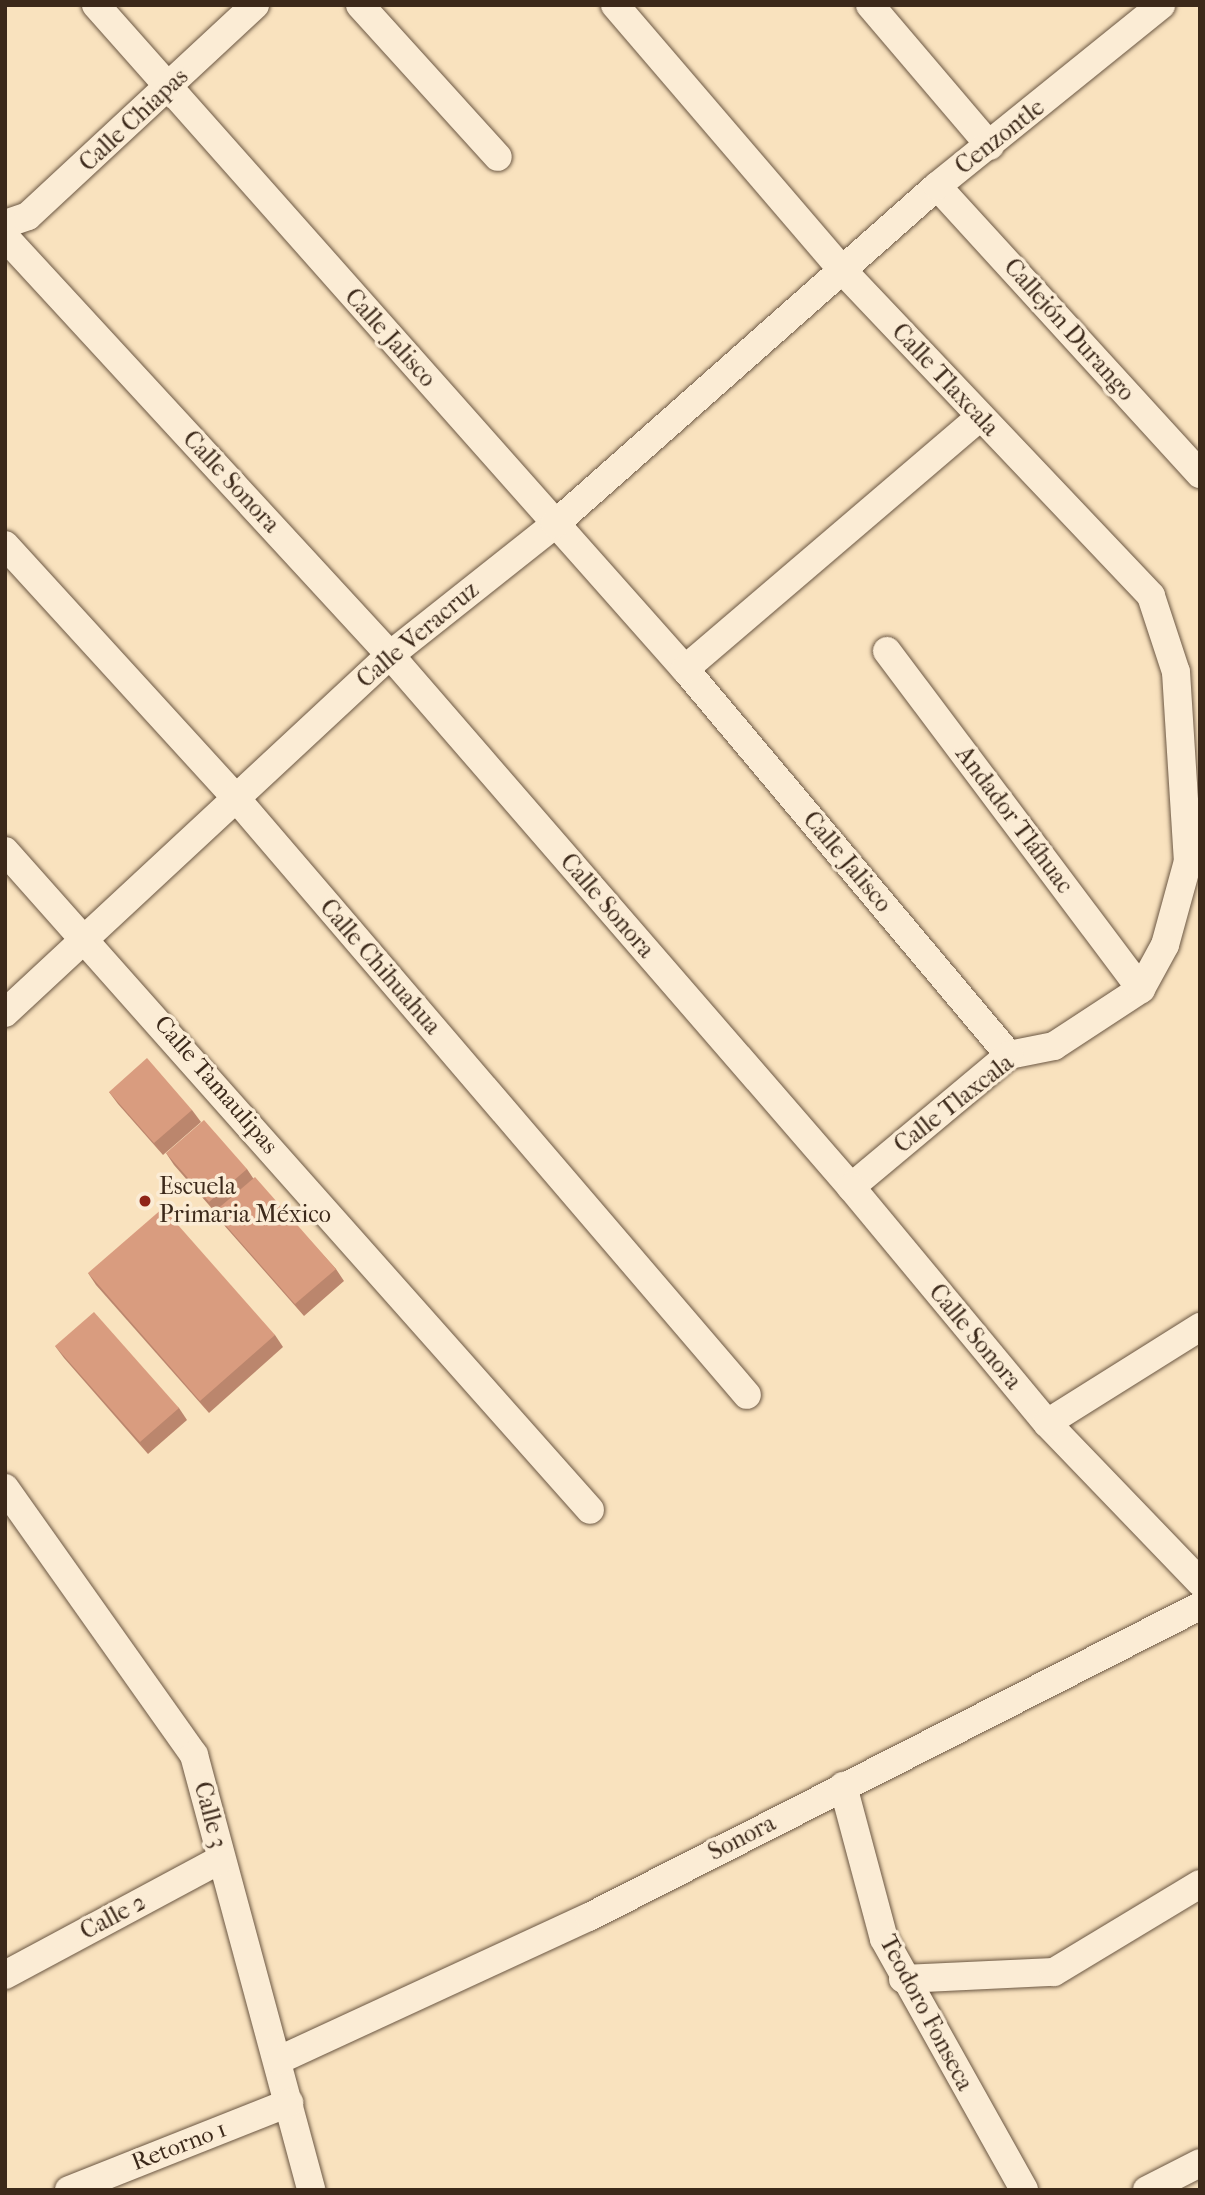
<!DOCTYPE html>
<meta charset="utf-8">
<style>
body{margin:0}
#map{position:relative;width:1205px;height:2195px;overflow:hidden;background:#f9e2be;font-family:"IM FELL French Canon",serif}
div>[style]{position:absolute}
.roads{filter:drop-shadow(0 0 2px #6b5743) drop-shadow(0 0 2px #6b5743)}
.street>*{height:28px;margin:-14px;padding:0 14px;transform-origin:14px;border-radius:14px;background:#fbecd5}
.wall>*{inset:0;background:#bb866d}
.building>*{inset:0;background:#d99c7f}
.dots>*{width:19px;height:19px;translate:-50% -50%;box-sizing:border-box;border:4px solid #fbecd5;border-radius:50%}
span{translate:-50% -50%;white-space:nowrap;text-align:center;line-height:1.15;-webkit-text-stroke:7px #fbecd5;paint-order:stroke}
.street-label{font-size:24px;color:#3c291a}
.poi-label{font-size:24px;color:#3c291a}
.left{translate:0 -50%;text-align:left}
.frame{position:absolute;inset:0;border:7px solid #3c291a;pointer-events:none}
</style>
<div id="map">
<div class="roads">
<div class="street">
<i style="left:96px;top:5px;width:888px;rotate:48.43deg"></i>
<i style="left:685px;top:669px;width:504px;rotate:49.99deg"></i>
<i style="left:360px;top:5px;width:205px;rotate:47.8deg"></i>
<i style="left:615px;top:5px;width:352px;rotate:49.4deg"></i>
<i style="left:844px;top:272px;width:446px;rotate:46.5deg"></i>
<i style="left:1151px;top:596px;width:80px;rotate:71.8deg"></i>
<i style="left:1176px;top:672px;width:189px;rotate:86.4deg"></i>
<i style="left:1188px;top:861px;width:87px;rotate:105.3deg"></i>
<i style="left:1165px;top:945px;width:50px;rotate:118.6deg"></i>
<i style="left:1141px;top:989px;width:104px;rotate:146.8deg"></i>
<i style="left:1054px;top:1046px;width:46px;rotate:168.7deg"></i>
<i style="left:1009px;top:1055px;width:206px;rotate:140.1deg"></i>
<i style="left:870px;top:5px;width:185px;rotate:49.6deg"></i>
<i style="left:937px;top:186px;width:390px;rotate:47.6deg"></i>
<i style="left:5px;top:224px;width:24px;rotate:-19deg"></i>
<i style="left:28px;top:216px;width:310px;rotate:-42.9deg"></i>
<i style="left:5px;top:237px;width:568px;rotate:47.35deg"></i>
<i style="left:390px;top:655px;width:704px;rotate:49.09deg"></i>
<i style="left:851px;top:1187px;width:307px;rotate:50.3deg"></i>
<i style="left:1047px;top:1423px;width:221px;rotate:46.1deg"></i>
<i style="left:5px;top:545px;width:341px;rotate:47.6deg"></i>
<i style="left:235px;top:797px;width:787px;rotate:49.43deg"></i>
<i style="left:887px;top:651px;width:423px;rotate:53.1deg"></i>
<i style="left:685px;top:669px;width:388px;rotate:-40.5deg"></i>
<i style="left:5px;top:851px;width:881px;rotate:48.4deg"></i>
<i style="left:5px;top:1013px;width:526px;rotate:-42.92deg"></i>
<i style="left:390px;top:655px;width:211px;rotate:-38.4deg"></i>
<i style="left:555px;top:524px;width:510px;rotate:-41.5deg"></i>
<i style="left:937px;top:186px;width:288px;rotate:-38.9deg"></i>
<i style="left:1047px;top:1423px;width:181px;rotate:-32.1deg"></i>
<i style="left:5px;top:1488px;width:327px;rotate:54.7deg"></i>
<i style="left:194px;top:1755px;width:450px;rotate:74.9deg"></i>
<i style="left:843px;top:1786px;width:158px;rotate:75deg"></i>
<i style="left:884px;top:1939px;width:287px;rotate:60.8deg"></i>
<i style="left:5px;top:1975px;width:245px;rotate:-28.2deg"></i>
<i style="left:903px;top:1979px;width:151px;rotate:-2.7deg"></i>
<i style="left:1054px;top:1972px;width:170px;rotate:-31.1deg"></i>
<i style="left:279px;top:2060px;width:341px;rotate:-24.8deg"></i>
<i style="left:589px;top:1917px;width:686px;rotate:-26.98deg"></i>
<i style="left:69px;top:2190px;width:237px;rotate:-21.6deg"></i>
<i style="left:1147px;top:2190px;width:59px;rotate:-27deg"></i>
</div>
</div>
<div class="wall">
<i style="clip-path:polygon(109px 1092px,192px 1110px,201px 1122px,163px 1155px,118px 1104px)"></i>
<i style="clip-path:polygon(166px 1153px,247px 1169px,253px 1178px,336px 1269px,344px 1281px,304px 1316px,223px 1224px,214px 1212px,215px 1212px,174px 1165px)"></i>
<i style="clip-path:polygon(88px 1273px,275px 1335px,283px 1347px,209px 1413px,96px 1285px)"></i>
<i style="clip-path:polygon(55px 1346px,179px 1408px,187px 1420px,148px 1454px,64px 1358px)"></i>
</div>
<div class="building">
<i style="clip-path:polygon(147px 1058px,192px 1110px,154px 1143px,109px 1092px)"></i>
<i style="clip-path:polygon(204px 1120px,247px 1169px,209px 1202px,166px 1153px)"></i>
<i style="clip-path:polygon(255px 1177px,336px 1269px,295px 1304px,214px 1212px)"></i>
<i style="clip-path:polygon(163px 1208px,275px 1335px,200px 1401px,88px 1273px)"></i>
<i style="clip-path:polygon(94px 1312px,179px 1408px,140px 1442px,55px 1346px)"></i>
</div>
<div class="dots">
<i style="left:145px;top:1201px;background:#8f2418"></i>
</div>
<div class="street-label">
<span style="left:134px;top:120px;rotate:-43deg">Calle Chiapas</span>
<span style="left:1000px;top:137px;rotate:-38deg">Cenzontle</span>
<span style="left:1069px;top:330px;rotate:48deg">Callejón Durango</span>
<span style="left:390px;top:338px;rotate:48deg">Calle Jalisco</span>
<span style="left:945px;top:380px;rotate:47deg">Calle Tlaxcala</span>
<span style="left:231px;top:482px;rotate:47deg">Calle Sonora</span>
<span style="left:418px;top:635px;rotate:-40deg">Calle Veracruz</span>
<span style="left:1014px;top:820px;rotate:53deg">Andador Tláhuac</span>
<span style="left:847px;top:862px;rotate:50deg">Calle Jalisco</span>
<span style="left:607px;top:906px;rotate:49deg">Calle Sonora</span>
<span style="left:380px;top:967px;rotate:49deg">Calle Chihuahua</span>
<span style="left:216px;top:1085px;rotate:49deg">Calle Tamaulipas</span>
<span style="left:954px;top:1104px;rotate:-38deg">Calle Tlaxcala</span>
<span style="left:975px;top:1337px;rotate:50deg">Calle Sonora</span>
<span style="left:210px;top:1815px;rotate:75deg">Calle 3</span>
<span style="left:742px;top:1838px;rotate:-27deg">Sonora</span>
<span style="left:113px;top:1917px;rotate:-28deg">Calle 2</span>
<span style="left:926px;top:2013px;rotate:62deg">Teodoro Fonseca</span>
<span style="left:179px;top:2146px;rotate:-21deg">Retorno 1</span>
</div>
<div class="poi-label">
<span class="left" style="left:159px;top:1201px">Escuela<br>Primaria México</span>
</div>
<div class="frame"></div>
</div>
